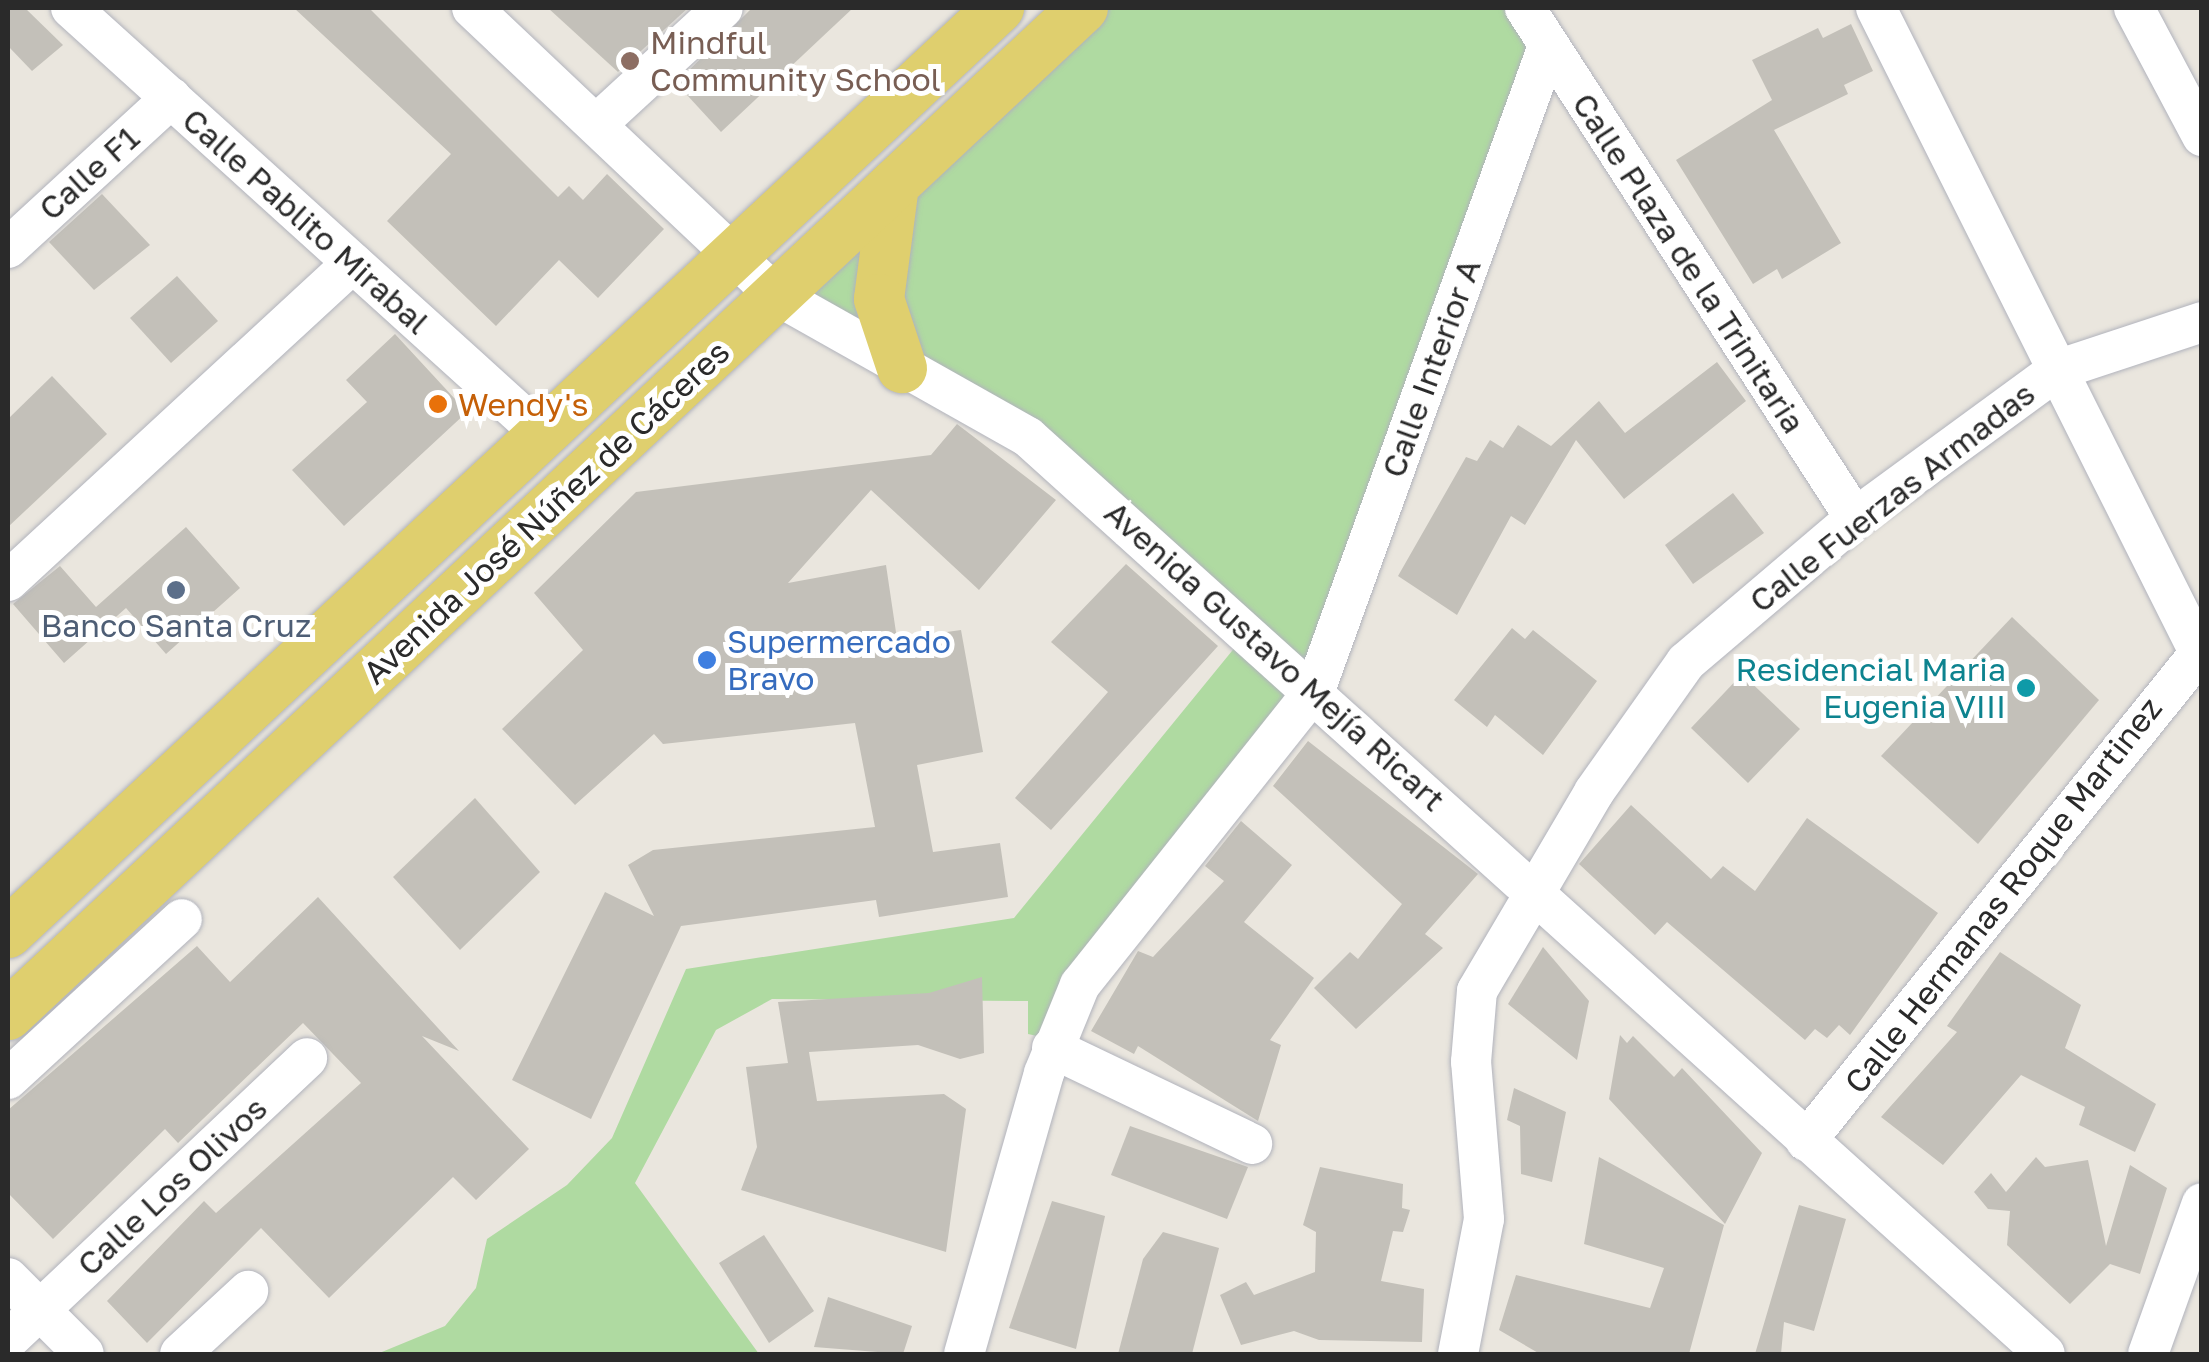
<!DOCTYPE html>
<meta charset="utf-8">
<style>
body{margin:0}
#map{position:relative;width:2209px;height:1362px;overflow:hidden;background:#eae6de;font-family:"Golos Text",sans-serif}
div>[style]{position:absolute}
.green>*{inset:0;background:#afdaa1}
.building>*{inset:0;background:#c3c0b9}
.roads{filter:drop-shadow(0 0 2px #b1b3bc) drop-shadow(0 0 2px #b1b3bc)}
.minor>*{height:40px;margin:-20px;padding:0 20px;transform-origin:20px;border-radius:20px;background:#fff}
.major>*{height:50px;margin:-25px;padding:0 25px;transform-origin:25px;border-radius:25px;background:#dfcf6e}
.dots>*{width:28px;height:28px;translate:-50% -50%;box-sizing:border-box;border:5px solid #fff;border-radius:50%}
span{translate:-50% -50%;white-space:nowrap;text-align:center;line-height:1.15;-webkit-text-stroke:10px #fff;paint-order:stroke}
.education-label{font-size:32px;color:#785e54}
.left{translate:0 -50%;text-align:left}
.street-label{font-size:32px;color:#2a2a2a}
.food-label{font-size:32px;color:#c56008}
.service-label{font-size:32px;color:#4e5e75}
.shop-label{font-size:32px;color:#366cbe}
.culture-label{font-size:32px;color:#0d838f}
.right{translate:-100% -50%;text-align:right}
.frame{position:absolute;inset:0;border:10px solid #2a2a2a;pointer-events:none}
</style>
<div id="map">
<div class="green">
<i style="clip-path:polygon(1099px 8px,1521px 8px,1548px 46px,1309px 685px,1055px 1040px,1028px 1034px,1028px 1001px,772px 999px,716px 1030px,635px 1183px,759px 1354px,377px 1354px,445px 1326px,476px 1288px,487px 1239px,567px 1185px,612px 1138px,686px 969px,1014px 918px,1245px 635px,1028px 437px,783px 300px)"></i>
</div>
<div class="building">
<i style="clip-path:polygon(8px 8px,25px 8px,63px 45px,32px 71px,8px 46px)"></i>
<i style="clip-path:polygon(294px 8px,369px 8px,558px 197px,569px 186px,583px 200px,607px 174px,664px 229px,598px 298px,559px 260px,496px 326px,387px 221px,451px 154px)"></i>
<i style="clip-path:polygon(548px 8px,688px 8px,618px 72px)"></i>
<i style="clip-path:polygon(752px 8px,853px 8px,721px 132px,676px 83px)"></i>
<i style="clip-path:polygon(1851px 24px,1873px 71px,1844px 85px,1848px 94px,1774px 130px,1841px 243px,1782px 279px,1777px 269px,1753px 284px,1676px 160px,1772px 100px,1752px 60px,1818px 28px,1823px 38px)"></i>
<i style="clip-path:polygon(102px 194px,150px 245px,94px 290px,49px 242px)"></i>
<i style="clip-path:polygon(177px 276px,218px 321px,171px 363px,130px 318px)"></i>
<i style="clip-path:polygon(395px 334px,467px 412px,344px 526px,292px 470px,367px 402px,346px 380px)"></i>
<i style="clip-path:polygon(1717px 362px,1746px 401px,1624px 499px,1576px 440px,1525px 525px,1511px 516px,1457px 615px,1398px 576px,1466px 457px,1477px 461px,1490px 440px,1503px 448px,1518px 425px,1551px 446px,1599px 401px,1625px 433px)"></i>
<i style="clip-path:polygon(52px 376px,107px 434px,8px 527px,8px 419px)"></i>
<i style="clip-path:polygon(957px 424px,1056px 500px,979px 590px,871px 490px,788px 583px,886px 565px,897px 639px,961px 630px,983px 752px,917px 765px,933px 852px,1000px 843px,1008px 897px,879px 917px,876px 900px,681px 926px,591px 1119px,512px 1080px,605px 892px,654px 916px,628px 865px,653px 850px,875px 827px,855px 723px,663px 744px,654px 734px,575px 805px,502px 729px,583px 650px,534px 593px,636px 492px,931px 455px)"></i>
<i style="clip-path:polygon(1733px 493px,1764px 533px,1693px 584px,1665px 545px)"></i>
<i style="clip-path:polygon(186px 527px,240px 588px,166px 654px,126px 608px,64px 663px,13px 604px,60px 566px,96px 607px)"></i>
<i style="clip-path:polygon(1126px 564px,1218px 646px,1051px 830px,1015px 798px,1108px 692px,1051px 642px)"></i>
<i style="clip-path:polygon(2012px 617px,2099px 700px,1978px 844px,1881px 756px)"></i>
<i style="clip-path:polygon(1512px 628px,1525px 639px,1533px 630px,1597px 681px,1543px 755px,1495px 715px,1487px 727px,1454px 700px)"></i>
<i style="clip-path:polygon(1742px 674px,1800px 729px,1748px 783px,1691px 728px)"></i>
<i style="clip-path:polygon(1308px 741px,1478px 874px,1425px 934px,1443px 948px,1356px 1029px,1314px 988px,1350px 952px,1358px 959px,1402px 904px,1273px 786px)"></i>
<i style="clip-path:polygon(475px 798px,540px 872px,460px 950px,393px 877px)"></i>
<i style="clip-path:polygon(1631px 805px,1711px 879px,1723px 866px,1755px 891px,1807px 818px,1938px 913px,1850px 1035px,1839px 1025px,1827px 1038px,1815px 1029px,1805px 1040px,1667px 922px,1655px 935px,1579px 864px)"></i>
<i style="clip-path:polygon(1241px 821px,1292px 865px,1244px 922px,1314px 978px,1270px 1040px,1281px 1045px,1258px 1121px,1138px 1046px,1134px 1054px,1091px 1031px,1138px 951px,1153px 957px,1224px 881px,1205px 866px)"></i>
<i style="clip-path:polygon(318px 897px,459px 1051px,422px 1036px,529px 1149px,476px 1200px,453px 1177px,329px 1298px,261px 1228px,147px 1343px,107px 1301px,204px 1201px,216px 1213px,361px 1083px,303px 1023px,178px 1143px,165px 1129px,53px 1239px,8px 1193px,8px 1110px,197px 946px,230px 982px)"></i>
<i style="clip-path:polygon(1543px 947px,1589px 1001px,1577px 1060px,1508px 1004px)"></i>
<i style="clip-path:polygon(2000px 952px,2081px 1005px,2065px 1048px,2156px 1104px,2135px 1152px,2079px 1125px,2085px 1107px,2021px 1075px,1943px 1165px,1881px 1117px,1957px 1032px,1947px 1026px)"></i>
<i style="clip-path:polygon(982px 977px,984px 1053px,960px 1059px,918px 1045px,809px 1052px,817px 1101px,944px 1094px,966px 1109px,946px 1252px,741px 1190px,757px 1147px,746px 1067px,788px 1063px,778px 1002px,929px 993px)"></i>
<i style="clip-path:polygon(1620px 1035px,1627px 1043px,1633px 1036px,1674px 1077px,1682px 1068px,1762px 1153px,1725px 1224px,1609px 1099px)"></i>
<i style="clip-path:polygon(1514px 1088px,1566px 1112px,1552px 1182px,1521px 1174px,1520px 1126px,1507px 1120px)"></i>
<i style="clip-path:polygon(1130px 1126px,1248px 1167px,1227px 1219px,1111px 1175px)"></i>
<i style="clip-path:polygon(1599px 1157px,1724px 1225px,1689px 1354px,1540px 1354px,1499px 1330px,1516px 1275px,1650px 1308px,1664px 1268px,1584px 1244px)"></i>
<i style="clip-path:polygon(2036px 1157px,2045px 1167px,2088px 1160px,2106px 1246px,2130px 1165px,2167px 1188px,2140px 1274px,2110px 1264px,2070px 1304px,2007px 1245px,2010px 1211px,1988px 1209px,1974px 1192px,1991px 1173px,2006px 1192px)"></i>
<i style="clip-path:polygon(1320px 1167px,1403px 1184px,1402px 1208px,1410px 1210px,1403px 1232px,1393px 1231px,1381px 1281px,1424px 1289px,1422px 1342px,1319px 1340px,1294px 1331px,1241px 1345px,1220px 1295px,1246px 1282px,1254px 1295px,1315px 1272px,1316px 1232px,1303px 1225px)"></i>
<i style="clip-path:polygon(1052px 1201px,1105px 1216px,1076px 1349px,1009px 1328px)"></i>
<i style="clip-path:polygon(1799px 1205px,1846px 1219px,1814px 1331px,1784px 1322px,1781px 1354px,1755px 1354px)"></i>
<i style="clip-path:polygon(1163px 1232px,1219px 1248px,1192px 1354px,1118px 1354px,1143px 1259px)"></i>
<i style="clip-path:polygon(764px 1235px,814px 1311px,769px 1343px,719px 1263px)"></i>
<i style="clip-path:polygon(828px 1297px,912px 1326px,903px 1354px,814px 1347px)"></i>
</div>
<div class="roads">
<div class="minor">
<i style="left:71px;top:8px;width:635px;rotate:42.13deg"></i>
<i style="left:472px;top:8px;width:418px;rotate:43.4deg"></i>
<i style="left:776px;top:295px;width:289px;rotate:29.4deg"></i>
<i style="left:1028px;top:437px;width:1369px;rotate:42.04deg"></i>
<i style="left:1525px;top:8px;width:607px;rotate:57.09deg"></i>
<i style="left:1876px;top:8px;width:727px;rotate:63.36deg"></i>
<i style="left:2134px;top:8px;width:145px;rotate:62deg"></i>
<i style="left:599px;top:122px;width:168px;rotate:-42.6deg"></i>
<i style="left:8px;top:248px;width:222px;rotate:-42.6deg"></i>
<i style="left:8px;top:581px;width:469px;rotate:-42.7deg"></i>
<i style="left:1052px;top:1048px;width:222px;rotate:25.6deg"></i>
<i style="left:8px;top:1079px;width:236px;rotate:-42.6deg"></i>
<i style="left:1806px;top:1141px;width:631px;rotate:-51.11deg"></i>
<i style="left:8px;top:1278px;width:107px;rotate:45deg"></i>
<i style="left:8px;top:1340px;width:411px;rotate:-43.3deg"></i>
<i style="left:180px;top:1354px;width:93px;rotate:-42.8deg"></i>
<i style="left:964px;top:1354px;width:292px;rotate:-74.1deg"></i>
<i style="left:1044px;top:1073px;width:95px;rotate:-67.8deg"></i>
<i style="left:1080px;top:985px;width:377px;rotate:-51.5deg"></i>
<i style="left:1315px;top:690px;width:685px;rotate:-70.11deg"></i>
<i style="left:1458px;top:1354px;width:137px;rotate:-79.1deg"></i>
<i style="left:1484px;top:1219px;width:158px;rotate:-94.7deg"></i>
<i style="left:1471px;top:1062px;width:71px;rotate:-85.2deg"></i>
<i style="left:1477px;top:991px;width:231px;rotate:-59.5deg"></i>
<i style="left:1594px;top:792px;width:159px;rotate:-54.7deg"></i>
<i style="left:1686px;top:662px;width:222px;rotate:-40.4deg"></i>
<i style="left:1855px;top:518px;width:250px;rotate:-36.2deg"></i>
<i style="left:2057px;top:370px;width:153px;rotate:-18.3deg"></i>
<i style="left:2148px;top:1354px;width:160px;rotate:-70.3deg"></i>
</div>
<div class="major">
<i style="left:894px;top:185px;width:115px;rotate:97.5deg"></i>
<i style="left:879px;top:299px;width:73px;rotate:71.6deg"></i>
<i style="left:8px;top:933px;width:1356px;rotate:-43.03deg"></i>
<i style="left:8px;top:1015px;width:1473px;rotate:-43.13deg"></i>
</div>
</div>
<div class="dots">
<i style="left:630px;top:61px;background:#8d6e63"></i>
<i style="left:438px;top:404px;background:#e8710a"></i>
<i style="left:176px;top:590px;background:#5c6f8a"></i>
<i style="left:707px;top:660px;background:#3f7fe0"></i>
<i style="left:2026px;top:688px;background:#0f9aa8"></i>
</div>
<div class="education-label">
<span class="left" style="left:650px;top:61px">Mindful<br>Community School</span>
</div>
<div class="street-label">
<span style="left:89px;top:173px;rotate:-42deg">Calle F1</span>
<span style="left:306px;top:221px;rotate:42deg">Calle Pablito Mirabal</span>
<span style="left:1689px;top:263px;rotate:57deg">Calle Plaza de la Trinitaria</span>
<span style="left:1431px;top:368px;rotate:-70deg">Calle Interior A</span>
<span style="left:1892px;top:497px;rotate:-38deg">Calle Fuerzas Armadas</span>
<span style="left:546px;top:512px;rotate:-43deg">Avenida José Núñez de Cáceres</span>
<span style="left:1275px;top:656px;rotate:42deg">Avenida Gustavo Mejía Ricart</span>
<span style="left:2003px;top:895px;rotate:-52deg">Calle Hermanas Roque Martinez</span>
<span style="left:172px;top:1186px;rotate:-43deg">Calle Los Olivos</span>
</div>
<div class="food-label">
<span class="left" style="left:458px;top:404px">Wendy's</span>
</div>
<div class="service-label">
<span style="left:176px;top:625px">Banco Santa Cruz</span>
</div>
<div class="shop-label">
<span class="left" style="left:727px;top:660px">Supermercado<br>Bravo</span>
</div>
<div class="culture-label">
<span class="right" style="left:2006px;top:688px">Residencial Maria<br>Eugenia VIII</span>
</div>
<div class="frame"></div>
</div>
